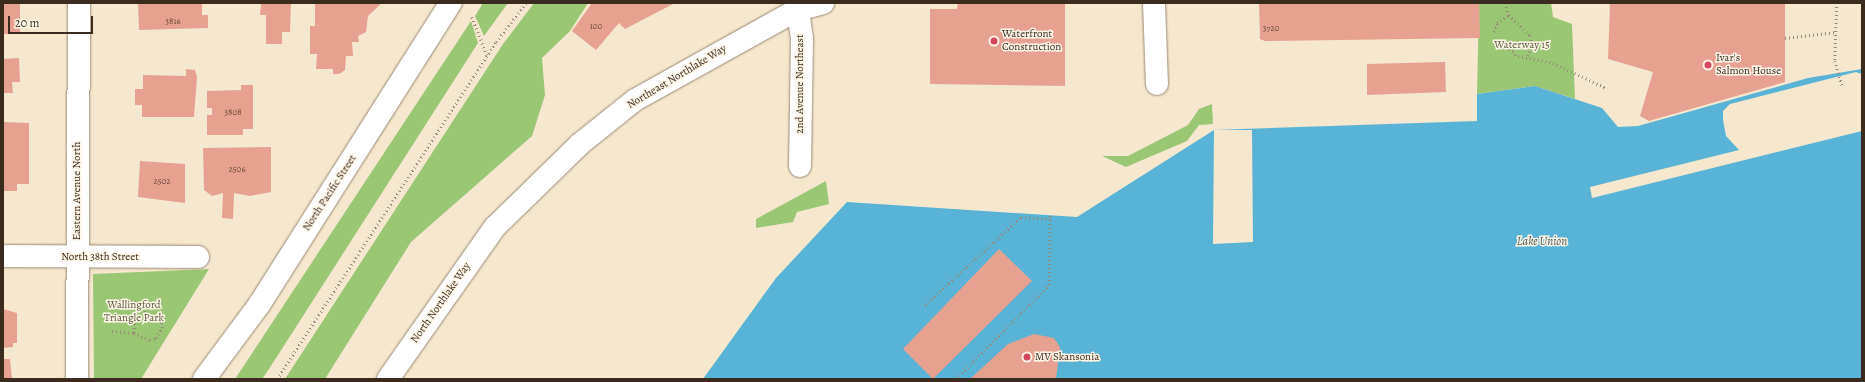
<!DOCTYPE html>
<style>
body{margin:0}
#map{position:relative;width:1865px;height:382px;overflow:hidden;background:#f6e8cf;font-family:Alegreya,serif}
div>[style]{position:absolute}
.green>*{inset:0;background:#9bc774}
.water>*{inset:0;background:#59b3d6}
.pier>*{inset:0;background:#f6e8cf}
.building>*{inset:0;background:#e6a190}
.path>*{height:2.5px;margin-top:-1.25px;transform-origin:0;background:repeating-linear-gradient(90deg,#988976 0 1px,transparent 0 4px)}
.roads{filter:drop-shadow(0 0 1px #988976) drop-shadow(0 0 1px #988976)}
.minor>*{height:22px;margin:-11px;padding:0 11px;transform-origin:11px;border-radius:11px;background:#fff}
.dots>*{width:11px;height:11px;translate:-50% -50%;box-sizing:border-box;border:2px solid #fcf5e5;border-radius:50%}
span{translate:-50% -50%;white-space:nowrap;text-align:center;line-height:1.15;-webkit-text-stroke:3px #fcf5e5;paint-order:stroke}
.number-label{font-size:9px;color:#66483a}
.number-label span{-webkit-text-stroke-width:0}
.poi-label{font-size:11px;color:#3b2a1e}
.left{translate:0 -50%;text-align:left}
.park-label{font-size:11px;color:#585938}
.street-label{font-size:11px;color:#3b2a1e}
.water-label{font-size:12px;color:#465a5e;font-style:italic}
.frame{position:absolute;inset:0;border:4px solid #3b2a1e;pointer-events:none}
.scale{position:absolute;left:8px;top:16px;width:85px;height:18px;box-sizing:border-box;border:2px solid #3b2a1e;border-top:0;padding-left:5px;font-size:12px;line-height:14px;white-space:nowrap;color:#3b2a1e;-webkit-text-stroke:3px #fcf5e5;paint-order:stroke}
</style>
<div id="map">
<div class="green">
<i style="clip-path:polygon(483px 3px,508px 3px,484px 36px,475px 16px)"></i>
<i style="clip-path:polygon(534px 3px,588px 3px,570px 31px,542px 58px,545px 95px,532px 136px,411px 242px,325px 379px,285px 379px,503px 44px)"></i>
<i style="clip-path:polygon(1479px 3px,1551px 3px,1553px 17px,1572px 24px,1575px 99px,1535px 86px,1477px 94px)"></i>
<i style="clip-path:polygon(471px 21px,478px 43px,269px 369px,262px 379px,235px 379px)"></i>
<i style="clip-path:polygon(1212px 104px,1213px 124px,1199px 125px,1187px 141px,1126px 167px,1102px 156px,1128px 156px,1188px 125px,1199px 109px)"></i>
<i style="clip-path:polygon(826px 181px,829px 204px,797px 212px,793px 222px,756px 228px,756px 219px)"></i>
<i style="clip-path:polygon(209px 269px,141px 379px,94px 379px,93px 274px)"></i>
</div>
<div class="water">
<i style="clip-path:polygon(1862px 69px,1862px 379px,703px 379px,776px 278px,847px 202px,1077px 217px,1214px 130px,1477px 121px,1477px 94px,1535px 86px,1602px 108px,1618px 127px,1638px 126px,1808px 78px)"></i>
</div>
<div class="pier">
<i style="clip-path:polygon(1856px 72px,1862px 74px,1862px 131px,1592px 198px,1590px 187px,1739px 150px,1726px 136px,1723px 120px,1723px 111px,1730px 104px)"></i>
<i style="clip-path:polygon(1214px 130px,1252px 130px,1253px 242px,1213px 244px)"></i>
</div>
<div class="building">
<i style="clip-path:polygon(3px 3px,20px 3px,20px 34px,3px 34px)"></i>
<i style="clip-path:polygon(138px 3px,202px 3px,202px 15px,208px 15px,208px 28px,139px 30px)"></i>
<i style="clip-path:polygon(266px 3px,291px 3px,290px 32px,282px 32px,282px 44px,266px 44px,266px 15px,260px 15px,261px 4px)"></i>
<i style="clip-path:polygon(315px 3px,382px 3px,368px 16px,366px 32px,358px 36px,359px 42px,352px 42px,353px 56px,346px 56px,345px 70px,339px 74px,333px 74px,333px 69px,316px 69px,317px 54px,310px 54px,310px 26px,315px 26px)"></i>
<i style="clip-path:polygon(592px 3px,675px 3px,625px 29px,619px 23px,596px 50px,572px 31px)"></i>
<i style="clip-path:polygon(958px 3px,1065px 3px,1065px 86px,930px 84px,930px 9px,957px 9px)"></i>
<i style="clip-path:polygon(1259px 3px,1479px 3px,1480px 38px,1265px 41px,1260px 39px)"></i>
<i style="clip-path:polygon(1610px 3px,1785px 3px,1785px 82px,1649px 121px,1640px 116px,1653px 72px,1608px 59px)"></i>
<i style="clip-path:polygon(19px 58px,20px 82px,12px 82px,13px 93px,3px 93px,3px 59px)"></i>
<i style="clip-path:polygon(1445px 62px,1446px 92px,1367px 95px,1367px 64px)"></i>
<i style="clip-path:polygon(186px 69px,195px 70px,197px 77px,194px 117px,142px 117px,142px 105px,135px 105px,135px 89px,143px 89px,143px 75px,186px 76px)"></i>
<i style="clip-path:polygon(241px 85px,253px 85px,253px 129px,243px 129px,243px 135px,207px 135px,207px 115px,212px 115px,212px 108px,207px 108px,207px 91px,241px 90px)"></i>
<i style="clip-path:polygon(3px 122px,29px 123px,29px 184px,17px 184px,17px 191px,3px 191px)"></i>
<i style="clip-path:polygon(271px 147px,271px 192px,250px 196px,234px 193px,233px 219px,222px 218px,223px 193px,212px 196px,204px 190px,203px 148px)"></i>
<i style="clip-path:polygon(140px 161px,185px 164px,185px 203px,138px 197px)"></i>
<i style="clip-path:polygon(999px 249px,1032px 281px,933px 379px,903px 349px)"></i>
<i style="clip-path:polygon(3px 309px,17px 313px,17px 343px,13px 343px,13px 347px,3px 348px)"></i>
<i style="clip-path:polygon(1034px 334px,1054px 338px,1060px 347px,1056px 379px,970px 379px,1008px 344px)"></i>
<i style="clip-path:polygon(3px 359px,10px 359px,12px 379px,3px 379px)"></i>
</div>
<div class="path">
<i style="left:1505px;top:3px;width:13px;rotate:72deg"></i>
<i style="left:1509px;top:15px;width:30px;rotate:44deg"></i>
<i style="left:1531px;top:36px;width:12px;rotate:85deg"></i>
<i style="left:1532px;top:48px;width:9px;rotate:117deg"></i>
<i style="left:1837px;top:3px;width:58px;rotate:92deg"></i>
<i style="left:1835px;top:61px;width:26px;rotate:74deg"></i>
<i style="left:472px;top:17px;width:41px;rotate:68.5deg"></i>
<i style="left:1494px;top:32px;width:9px;rotate:-72deg"></i>
<i style="left:1497px;top:23px;width:14px;rotate:-34deg"></i>
<i style="left:1785px;top:38px;width:52px;rotate:-6.6deg"></i>
<i style="left:1509px;top:49px;width:11px;rotate:38deg"></i>
<i style="left:1518px;top:56px;width:36px;rotate:11deg"></i>
<i style="left:1553px;top:63px;width:59px;rotate:25.3deg"></i>
<i style="left:925px;top:305px;width:130px;rotate:-42.5deg"></i>
<i style="left:1021px;top:217px;width:29px;rotate:4deg"></i>
<i style="left:112px;top:331px;width:22px;rotate:5deg"></i>
<i style="left:134px;top:333px;width:11px;rotate:-90deg"></i>
<i style="left:134px;top:322px;width:13px;rotate:-27deg"></i>
<i style="left:146px;top:316px;width:14px;rotate:-115deg"></i>
<i style="left:140px;top:303px;width:20px;rotate:-169deg"></i>
<i style="left:134px;top:333px;width:17px;rotate:24deg"></i>
<i style="left:150px;top:340px;width:6px;rotate:-18deg"></i>
<i style="left:156px;top:338px;width:12px;rotate:-59deg"></i>
<i style="left:162px;top:328px;width:6px;rotate:-99deg"></i>
<i style="left:161px;top:322px;width:16px;rotate:-158deg"></i>
<i style="left:277px;top:379px;width:402px;rotate:-57deg"></i>
<i style="left:496px;top:42px;width:49px;rotate:-52.4deg"></i>
<i style="left:956px;top:379px;width:132px;rotate:-45.3deg"></i>
<i style="left:1049px;top:285px;width:70px;rotate:-89.2deg"></i>
</div>
<div class="roads">
<div class="minor">
<i style="left:797px;top:3px;width:36px;rotate:82deg"></i>
<i style="left:802px;top:39px;width:127px;rotate:90.9deg"></i>
<i style="left:1154px;top:3px;width:81px;rotate:87.9deg"></i>
<i style="left:3px;top:256px;width:195px;rotate:0.3deg"></i>
<i style="left:77px;top:379px;width:376px;rotate:-89.7deg"></i>
<i style="left:204px;top:379px;width:92px;rotate:-53.4deg"></i>
<i style="left:259px;top:305px;width:358px;rotate:-57.6deg"></i>
<i style="left:388px;top:379px;width:186px;rotate:-54.9deg"></i>
<i style="left:495px;top:227px;width:119px;rotate:-44.3deg"></i>
<i style="left:580px;top:144px;width:70px;rotate:-38.7deg"></i>
<i style="left:635px;top:100px;width:185px;rotate:-29.1deg"></i>
<i style="left:797px;top:10px;width:27px;rotate:-15deg"></i>
</div>
</div>
<div class="dots">
<i style="left:994px;top:41px;background:#d1495b"></i>
<i style="left:1708px;top:65px;background:#d1495b"></i>
<i style="left:1027px;top:357px;background:#d1495b"></i>
</div>
<div class="number-label">
<span style="left:173px;top:21px">3816</span>
<span style="left:596px;top:26px">100</span>
<span style="left:1271px;top:28px">3720</span>
<span style="left:233px;top:112px">3808</span>
<span style="left:237px;top:169px">2506</span>
<span style="left:162px;top:181px">2502</span>
</div>
<div class="poi-label">
<span class="left" style="left:1002px;top:41px">Waterfront<br>Construction</span>
<span class="left" style="left:1716px;top:65px">Ivar's<br>Salmon House</span>
<span class="left" style="left:1035px;top:357px">MV Skansonia</span>
</div>
<div class="park-label">
<span style="left:1522px;top:45px">Waterway 15</span>
<span style="left:134px;top:312px">Wallingford<br>Triangle Park</span>
</div>
<div class="street-label">
<span style="left:677px;top:77px;rotate:-31deg">Northeast Northlake Way</span>
<span style="left:800px;top:84px;rotate:-90deg">2nd Avenue Northeast</span>
<span style="left:77px;top:191px;rotate:-90deg">Eastern Avenue North</span>
<span style="left:330px;top:193px;rotate:-57deg">North Pacific Street</span>
<span style="left:100px;top:257px">North 38th Street</span>
<span style="left:441px;top:303px;rotate:-55deg">North Northlake Way</span>
</div>
<div class="water-label">
<span style="left:1542px;top:242px">Lake Union</span>
</div>
<div class="frame"></div>
<div class="scale">20 m</div>
</div>
